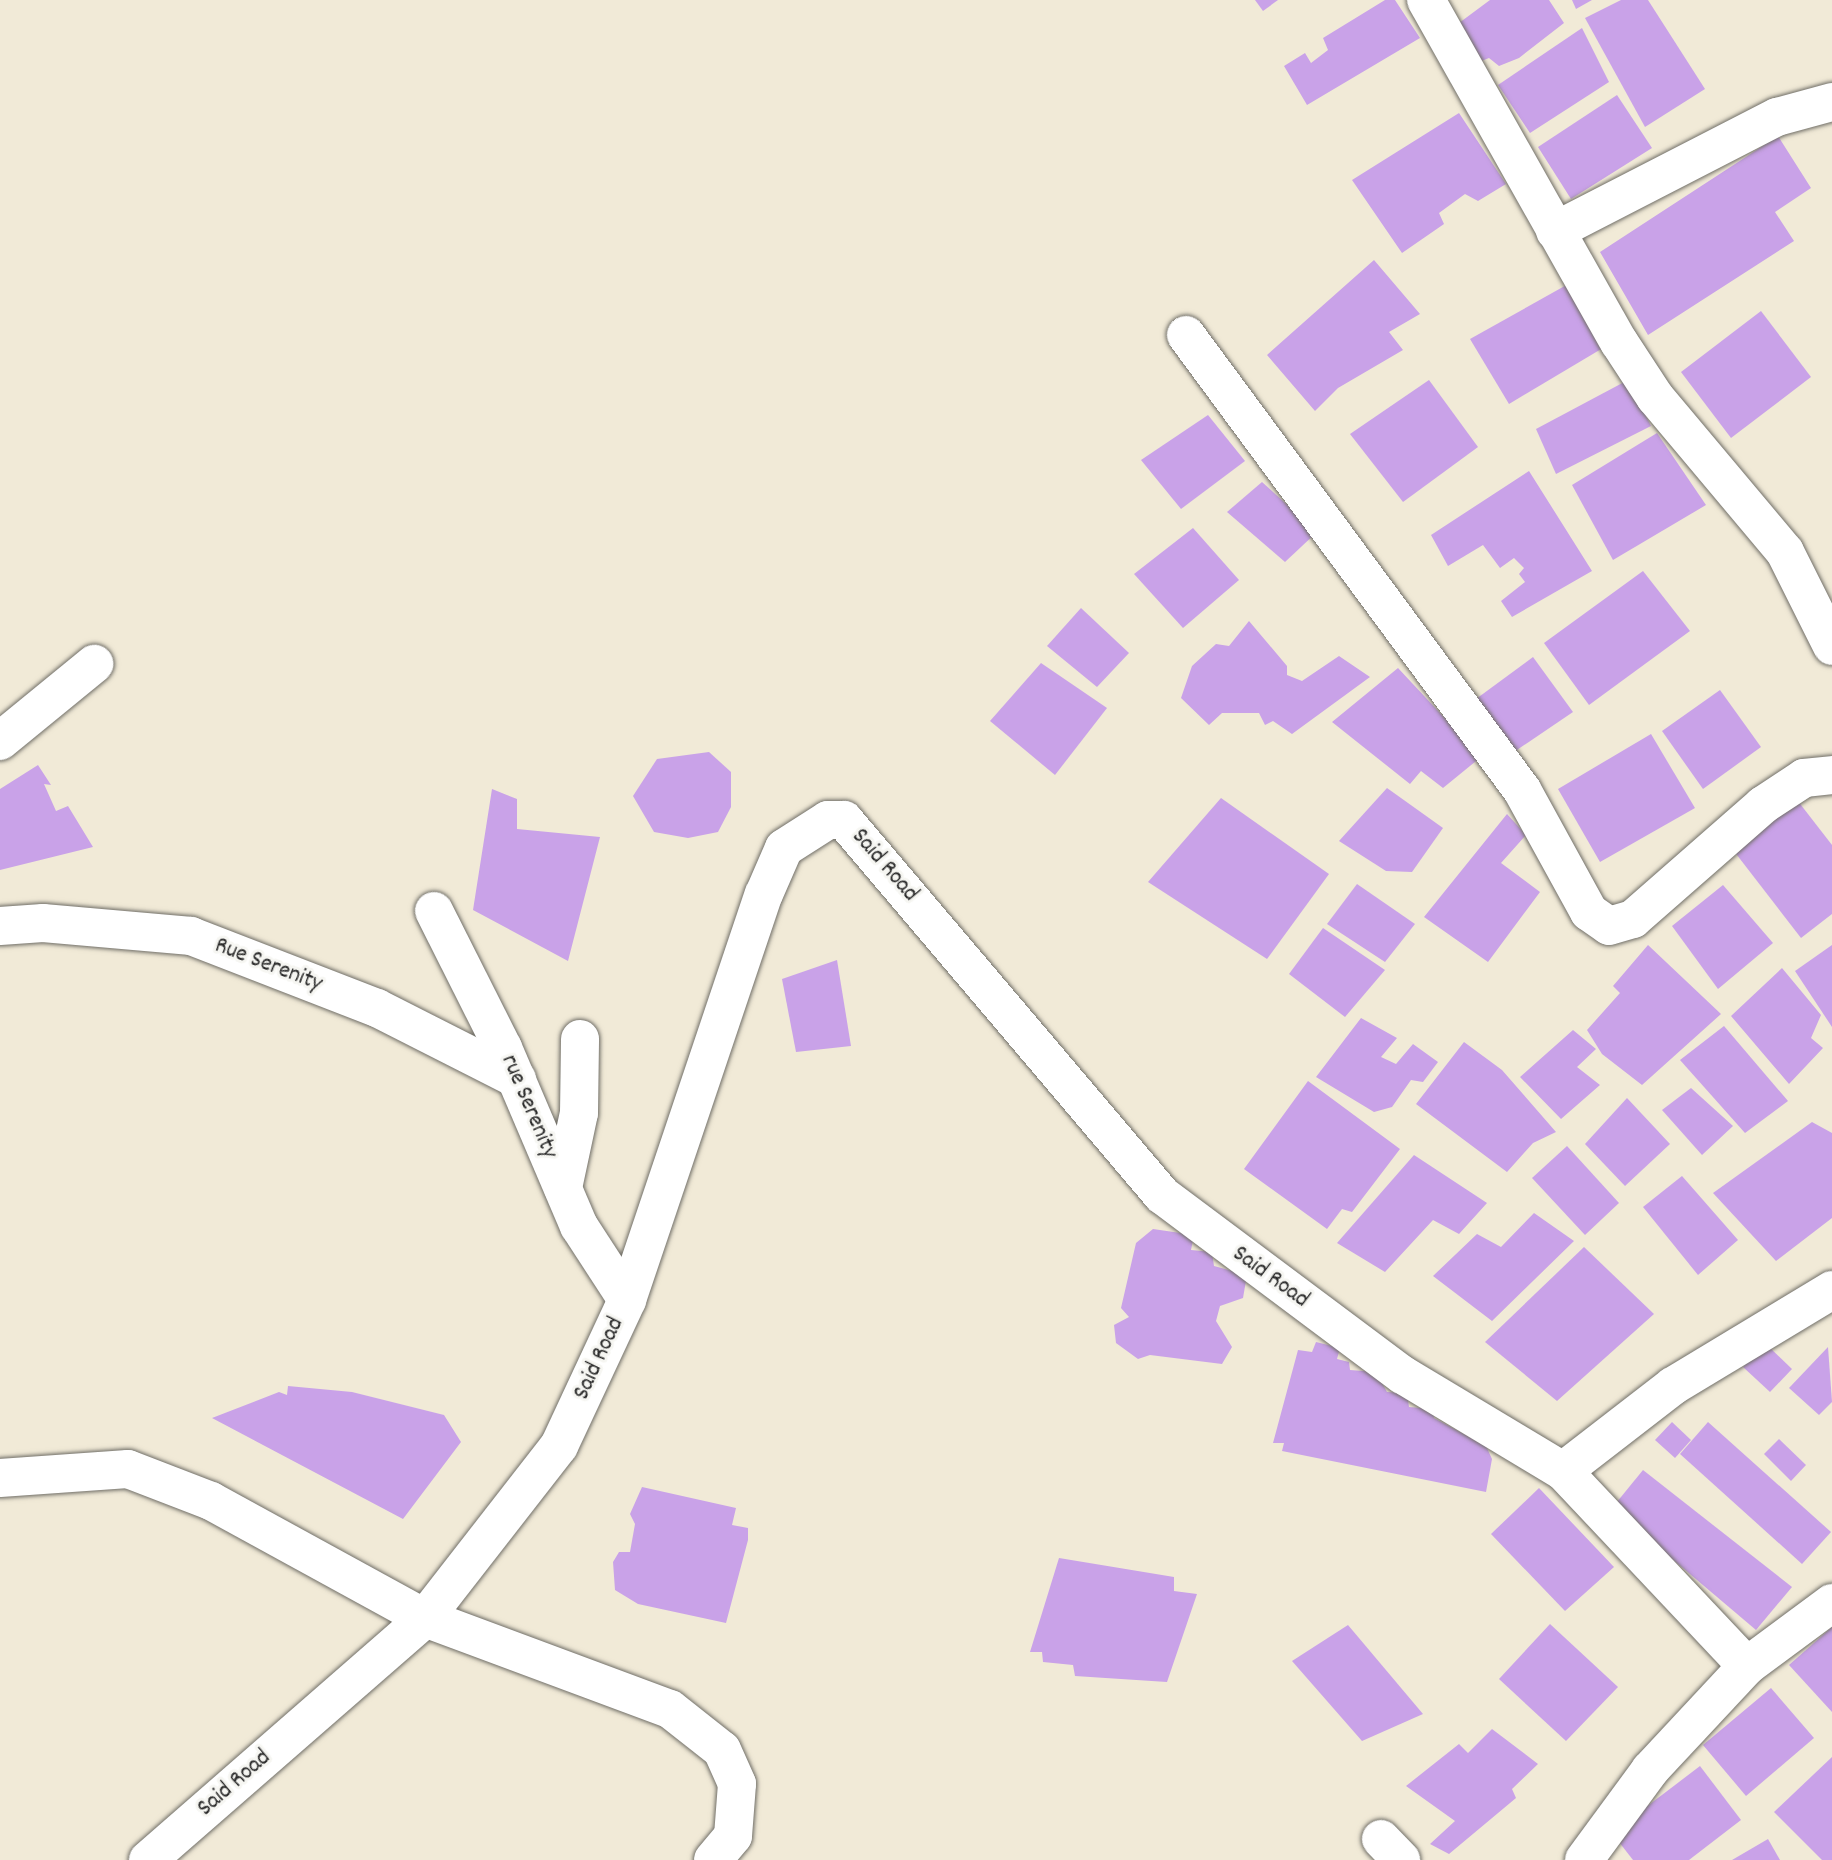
<!DOCTYPE html>
<style>
body{margin:0}
#map{position:relative;width:1832px;height:1860px;overflow:hidden;background:#f1ead7;font-family:Dekko,sans-serif}
div>[style]{position:absolute}
.building>*{inset:0;background:#c9a2e8}
.roads{filter:drop-shadow(0 0 2px #706e67) drop-shadow(0 0 2px #706e67)}
.minor>*{height:38px;margin:-19px;padding:0 19px;transform-origin:19px;border-radius:19px;background:#fff}
span{translate:-50% -50%;white-space:nowrap;text-align:center;line-height:1.15;-webkit-text-stroke:6px #f6f6f2;paint-order:stroke}
.street-label{font-size:24px;color:#2b2b2b}
</style>
<div id="map">
<div class="building">
<i style="clip-path:polygon(1255px 0,1278px 0,1263px 11px)"></i>
<i style="clip-path:polygon(1385px 0,1395px 0,1420px 38px,1307px 105px,1284px 66px,1305px 53px,1311px 63px,1328px 50px,1323px 38px)"></i>
<i style="clip-path:polygon(1490px 0,1549px 0,1564px 23px,1519px 58px,1499px 66px,1489px 58px,1479px 62px,1459px 23px)"></i>
<i style="clip-path:polygon(1572px 0,1592px 0,1576px 9px)"></i>
<i style="clip-path:polygon(1621px 0,1648px 0,1705px 89px,1645px 127px,1585px 18px)"></i>
<i style="clip-path:polygon(1582px 28px,1609px 82px,1530px 133px,1498px 85px)"></i>
<i style="clip-path:polygon(1617px 95px,1652px 148px,1571px 199px,1538px 147px)"></i>
<i style="clip-path:polygon(1459px 113px,1506px 184px,1478px 201px,1465px 194px,1439px 213px,1444px 224px,1402px 253px,1352px 180px)"></i>
<i style="clip-path:polygon(1778px 136px,1811px 188px,1775px 212px,1794px 241px,1648px 335px,1600px 252px)"></i>
<i style="clip-path:polygon(1374px 260px,1420px 314px,1389px 332px,1403px 350px,1338px 388px,1315px 411px,1267px 355px)"></i>
<i style="clip-path:polygon(1570px 283px,1613px 342px,1509px 404px,1470px 339px)"></i>
<i style="clip-path:polygon(1761px 311px,1811px 377px,1731px 438px,1681px 372px)"></i>
<i style="clip-path:polygon(1429px 380px,1478px 447px,1403px 502px,1350px 434px)"></i>
<i style="clip-path:polygon(1628px 380px,1651px 426px,1556px 474px,1536px 429px)"></i>
<i style="clip-path:polygon(1208px 415px,1245px 461px,1181px 509px,1141px 460px)"></i>
<i style="clip-path:polygon(1657px 433px,1706px 505px,1613px 560px,1572px 485px)"></i>
<i style="clip-path:polygon(1529px 471px,1592px 571px,1512px 617px,1501px 601px,1525px 582px,1519px 574px,1524px 568px,1514px 558px,1500px 568px,1483px 545px,1448px 566px,1431px 535px)"></i>
<i style="clip-path:polygon(1262px 482px,1317px 532px,1285px 562px,1227px 512px)"></i>
<i style="clip-path:polygon(1193px 528px,1239px 580px,1183px 628px,1134px 574px)"></i>
<i style="clip-path:polygon(1643px 571px,1690px 631px,1589px 705px,1544px 643px)"></i>
<i style="clip-path:polygon(1081px 608px,1129px 653px,1097px 687px,1047px 646px)"></i>
<i style="clip-path:polygon(1249px 621px,1287px 666px,1287px 675px,1302px 681px,1339px 656px,1370px 677px,1292px 734px,1273px 721px,1265px 725px,1259px 713px,1222px 713px,1209px 725px,1181px 698px,1192px 666px,1216px 644px,1229px 646px)"></i>
<i style="clip-path:polygon(1533px 657px,1573px 712px,1511px 754px,1476px 699px)"></i>
<i style="clip-path:polygon(1041px 663px,1107px 708px,1055px 775px,990px 721px)"></i>
<i style="clip-path:polygon(1398px 668px,1481px 757px,1443px 788px,1421px 771px,1410px 784px,1332px 722px)"></i>
<i style="clip-path:polygon(1720px 690px,1761px 747px,1703px 789px,1662px 731px)"></i>
<i style="clip-path:polygon(1651px 734px,1695px 808px,1600px 862px,1558px 789px)"></i>
<i style="clip-path:polygon(709px 752px,731px 772px,731px 807px,718px 832px,688px 838px,654px 832px,633px 796px,657px 759px)"></i>
<i style="clip-path:polygon(38px 765px,51px 785px,44px 784px,56px 811px,68px 806px,93px 847px,0 870px,0 789px)"></i>
<i style="clip-path:polygon(1387px 788px,1443px 828px,1412px 872px,1386px 871px,1339px 841px)"></i>
<i style="clip-path:polygon(492px 789px,517px 799px,517px 829px,600px 837px,568px 961px,473px 910px)"></i>
<i style="clip-path:polygon(1794px 796px,1832px 845px,1832px 914px,1801px 938px,1730px 846px)"></i>
<i style="clip-path:polygon(1221px 798px,1329px 874px,1267px 959px,1148px 882px)"></i>
<i style="clip-path:polygon(1507px 814px,1526px 835px,1501px 863px,1540px 892px,1488px 962px,1424px 917px)"></i>
<i style="clip-path:polygon(1357px 884px,1415px 924px,1385px 962px,1327px 924px)"></i>
<i style="clip-path:polygon(1723px 885px,1773px 943px,1718px 989px,1672px 926px)"></i>
<i style="clip-path:polygon(1323px 928px,1385px 970px,1345px 1017px,1289px 974px)"></i>
<i style="clip-path:polygon(1648px 945px,1721px 1014px,1642px 1085px,1602px 1054px,1587px 1030px,1620px 993px,1613px 986px)"></i>
<i style="clip-path:polygon(1832px 945px,1832px 1027px,1795px 971px)"></i>
<i style="clip-path:polygon(837px 960px,851px 1046px,796px 1052px,782px 979px)"></i>
<i style="clip-path:polygon(1782px 968px,1821px 1015px,1811px 1038px,1823px 1048px,1789px 1084px,1731px 1016px)"></i>
<i style="clip-path:polygon(1361px 1018px,1397px 1038px,1381px 1057px,1396px 1064px,1413px 1044px,1438px 1062px,1423px 1082px,1411px 1080px,1392px 1107px,1374px 1112px,1316px 1077px)"></i>
<i style="clip-path:polygon(1724px 1026px,1788px 1101px,1745px 1133px,1680px 1060px)"></i>
<i style="clip-path:polygon(1573px 1030px,1596px 1049px,1577px 1067px,1600px 1085px,1561px 1119px,1520px 1077px)"></i>
<i style="clip-path:polygon(1464px 1042px,1502px 1070px,1556px 1132px,1533px 1143px,1507px 1172px,1416px 1104px)"></i>
<i style="clip-path:polygon(1308px 1081px,1400px 1149px,1352px 1212px,1342px 1209px,1327px 1229px,1244px 1169px)"></i>
<i style="clip-path:polygon(1691px 1088px,1733px 1126px,1702px 1155px,1662px 1110px)"></i>
<i style="clip-path:polygon(1627px 1098px,1670px 1144px,1625px 1186px,1585px 1144px)"></i>
<i style="clip-path:polygon(1812px 1122px,1832px 1133px,1832px 1218px,1776px 1261px,1713px 1193px)"></i>
<i style="clip-path:polygon(1567px 1146px,1619px 1203px,1585px 1235px,1532px 1178px)"></i>
<i style="clip-path:polygon(1414px 1155px,1487px 1203px,1459px 1234px,1433px 1220px,1385px 1272px,1337px 1243px)"></i>
<i style="clip-path:polygon(1682px 1176px,1738px 1240px,1698px 1275px,1643px 1207px)"></i>
<i style="clip-path:polygon(1534px 1213px,1574px 1241px,1492px 1321px,1433px 1276px,1477px 1234px,1501px 1247px)"></i>
<i style="clip-path:polygon(1153px 1229px,1194px 1235px,1191px 1250px,1212px 1252px,1214px 1266px,1247px 1275px,1243px 1298px,1220px 1306px,1216px 1321px,1232px 1347px,1222px 1364px,1150px 1355px,1138px 1359px,1116px 1343px,1114px 1325px,1129px 1317px,1121px 1308px,1136px 1243px)"></i>
<i style="clip-path:polygon(1584px 1247px,1654px 1314px,1557px 1401px,1485px 1342px)"></i>
<i style="clip-path:polygon(1316px 1342px,1340px 1348px,1337px 1359px,1349px 1362px,1350px 1370px,1376px 1372px,1387px 1392px,1407px 1393px,1409px 1407px,1433px 1409px,1434px 1418px,1486px 1446px,1492px 1459px,1486px 1492px,1282px 1451px,1284px 1443px,1273px 1443px,1298px 1350px,1312px 1352px)"></i>
<i style="clip-path:polygon(1766px 1344px,1792px 1369px,1770px 1392px,1743px 1367px)"></i>
<i style="clip-path:polygon(1828px 1347px,1832px 1402px,1819px 1415px,1789px 1388px)"></i>
<i style="clip-path:polygon(288px 1386px,352px 1392px,444px 1415px,461px 1442px,403px 1519px,212px 1418px,279px 1392px,287px 1395px)"></i>
<i style="clip-path:polygon(1672px 1422px,1691px 1440px,1675px 1458px,1655px 1440px)"></i>
<i style="clip-path:polygon(1708px 1422px,1831px 1532px,1802px 1564px,1680px 1454px)"></i>
<i style="clip-path:polygon(1779px 1439px,1806px 1465px,1791px 1481px,1764px 1454px)"></i>
<i style="clip-path:polygon(1643px 1470px,1792px 1587px,1756px 1630px,1612px 1508px)"></i>
<i style="clip-path:polygon(642px 1487px,736px 1508px,732px 1525px,748px 1528px,748px 1540px,726px 1623px,638px 1604px,615px 1590px,613px 1562px,619px 1552px,630px 1552px,635px 1524px,630px 1514px)"></i>
<i style="clip-path:polygon(1539px 1488px,1614px 1567px,1565px 1611px,1491px 1534px)"></i>
<i style="clip-path:polygon(1059px 1558px,1174px 1577px,1174px 1591px,1197px 1594px,1167px 1682px,1075px 1676px,1073px 1665px,1043px 1662px,1042px 1652px,1030px 1652px)"></i>
<i style="clip-path:polygon(1550px 1624px,1618px 1687px,1566px 1741px,1499px 1679px)"></i>
<i style="clip-path:polygon(1348px 1625px,1423px 1714px,1362px 1741px,1292px 1661px)"></i>
<i style="clip-path:polygon(1832px 1627px,1832px 1712px,1789px 1665px)"></i>
<i style="clip-path:polygon(1771px 1688px,1814px 1738px,1746px 1796px,1703px 1745px)"></i>
<i style="clip-path:polygon(1492px 1729px,1538px 1764px,1512px 1789px,1516px 1798px,1449px 1854px,1430px 1844px,1455px 1821px,1406px 1786px,1459px 1744px,1468px 1753px)"></i>
<i style="clip-path:polygon(1832px 1757px,1832px 1860px,1822px 1860px,1774px 1812px)"></i>
<i style="clip-path:polygon(1700px 1766px,1741px 1820px,1689px 1860px,1633px 1860px,1612px 1833px)"></i>
<i style="clip-path:polygon(1768px 1839px,1780px 1860px,1732px 1860px)"></i>
</div>
<div class="roads">
<div class="minor">
<i style="left:1426px;top:0;width:393px;rotate:60.6deg"></i>
<i style="left:1619px;top:342px;width:66px;rotate:56.8deg"></i>
<i style="left:1655px;top:397px;width:202px;rotate:50deg"></i>
<i style="left:1785px;top:552px;width:105px;rotate:63.4deg"></i>
<i style="left:1555px;top:231px;width:250px;rotate:-27.2deg"></i>
<i style="left:1777px;top:117px;width:57px;rotate:-15.3deg"></i>
<i style="left:1186px;top:335px;width:566px;rotate:53.56deg"></i>
<i style="left:1522px;top:790px;width:139px;rotate:61.2deg"></i>
<i style="left:1589px;top:912px;width:24px;rotate:35deg"></i>
<i style="left:1609px;top:926px;width:25px;rotate:-16deg"></i>
<i style="left:1633px;top:919px;width:173px;rotate:-41.2deg"></i>
<i style="left:1763px;top:805px;width:49px;rotate:-33.4deg"></i>
<i style="left:1804px;top:778px;width:28px;rotate:-6deg"></i>
<i style="left:0;top:741px;width:122px;rotate:-39.3deg"></i>
<i style="left:434px;top:911px;width:153px;rotate:63.3deg"></i>
<i style="left:503px;top:1048px;width:194px;rotate:66.9deg"></i>
<i style="left:579px;top:1226px;width:88px;rotate:57deg"></i>
<i style="left:0;top:926px;width:43px;rotate:-4deg"></i>
<i style="left:43px;top:923px;width:149px;rotate:5deg"></i>
<i style="left:191px;top:936px;width:199px;rotate:21.2deg"></i>
<i style="left:377px;top:1008px;width:157px;rotate:26.9deg"></i>
<i style="left:563px;top:1188px;width:77px;rotate:-78deg"></i>
<i style="left:579px;top:1113px;width:74px;rotate:-89.2deg"></i>
<i style="left:1563px;top:1471px;width:139px;rotate:-37.7deg"></i>
<i style="left:1673px;top:1386px;width:186px;rotate:-31.1deg"></i>
<i style="left:0;top:1478px;width:128px;rotate:-4deg"></i>
<i style="left:128px;top:1469px;width:89px;rotate:21.1deg"></i>
<i style="left:211px;top:1501px;width:244px;rotate:28.7deg"></i>
<i style="left:425px;top:1618px;width:261px;rotate:20.4deg"></i>
<i style="left:670px;top:1709px;width:66px;rotate:38.3deg"></i>
<i style="left:722px;top:1750px;width:37px;rotate:66deg"></i>
<i style="left:737px;top:1784px;width:52px;rotate:94.4deg"></i>
<i style="left:733px;top:1836px;width:31px;rotate:130deg"></i>
<i style="left:1381px;top:1839px;width:29px;rotate:46deg"></i>
<i style="left:148px;top:1860px;width:368px;rotate:-41.1deg"></i>
<i style="left:425px;top:1618px;width:218px;rotate:-52.1deg"></i>
<i style="left:559px;top:1446px;width:161px;rotate:-65deg"></i>
<i style="left:627px;top:1300px;width:428px;rotate:-71.4deg"></i>
<i style="left:764px;top:894px;width:50px;rotate:-66.5deg"></i>
<i style="left:784px;top:848px;width:52px;rotate:-32.5deg"></i>
<i style="left:828px;top:820px;width:16px"></i>
<i style="left:844px;top:820px;width:492px;rotate:49.7deg"></i>
<i style="left:1162px;top:1195px;width:301px;rotate:36.8deg"></i>
<i style="left:1403px;top:1375px;width:187px;rotate:31deg"></i>
<i style="left:1563px;top:1471px;width:268px;rotate:46.7deg"></i>
<i style="left:1584px;top:1860px;width:112px;rotate:-53.7deg"></i>
<i style="left:1650px;top:1770px;width:142px;rotate:-47deg"></i>
<i style="left:1747px;top:1666px;width:106px;rotate:-36.5deg"></i>
</div>
</div>
<div class="street-label">
<span style="left:884px;top:866px;rotate:49deg">Said Road</span>
<span style="left:268px;top:966px;rotate:21deg">Rue Serenity</span>
<span style="left:528px;top:1107px;rotate:67deg">rue Serenity</span>
<span style="left:1270px;top:1278px;rotate:36deg">Said Road</span>
<span style="left:600px;top:1359px;rotate:-65deg">Said Road</span>
<span style="left:235px;top:1784px;rotate:-41deg">Said Road</span>
</div>
</div>
